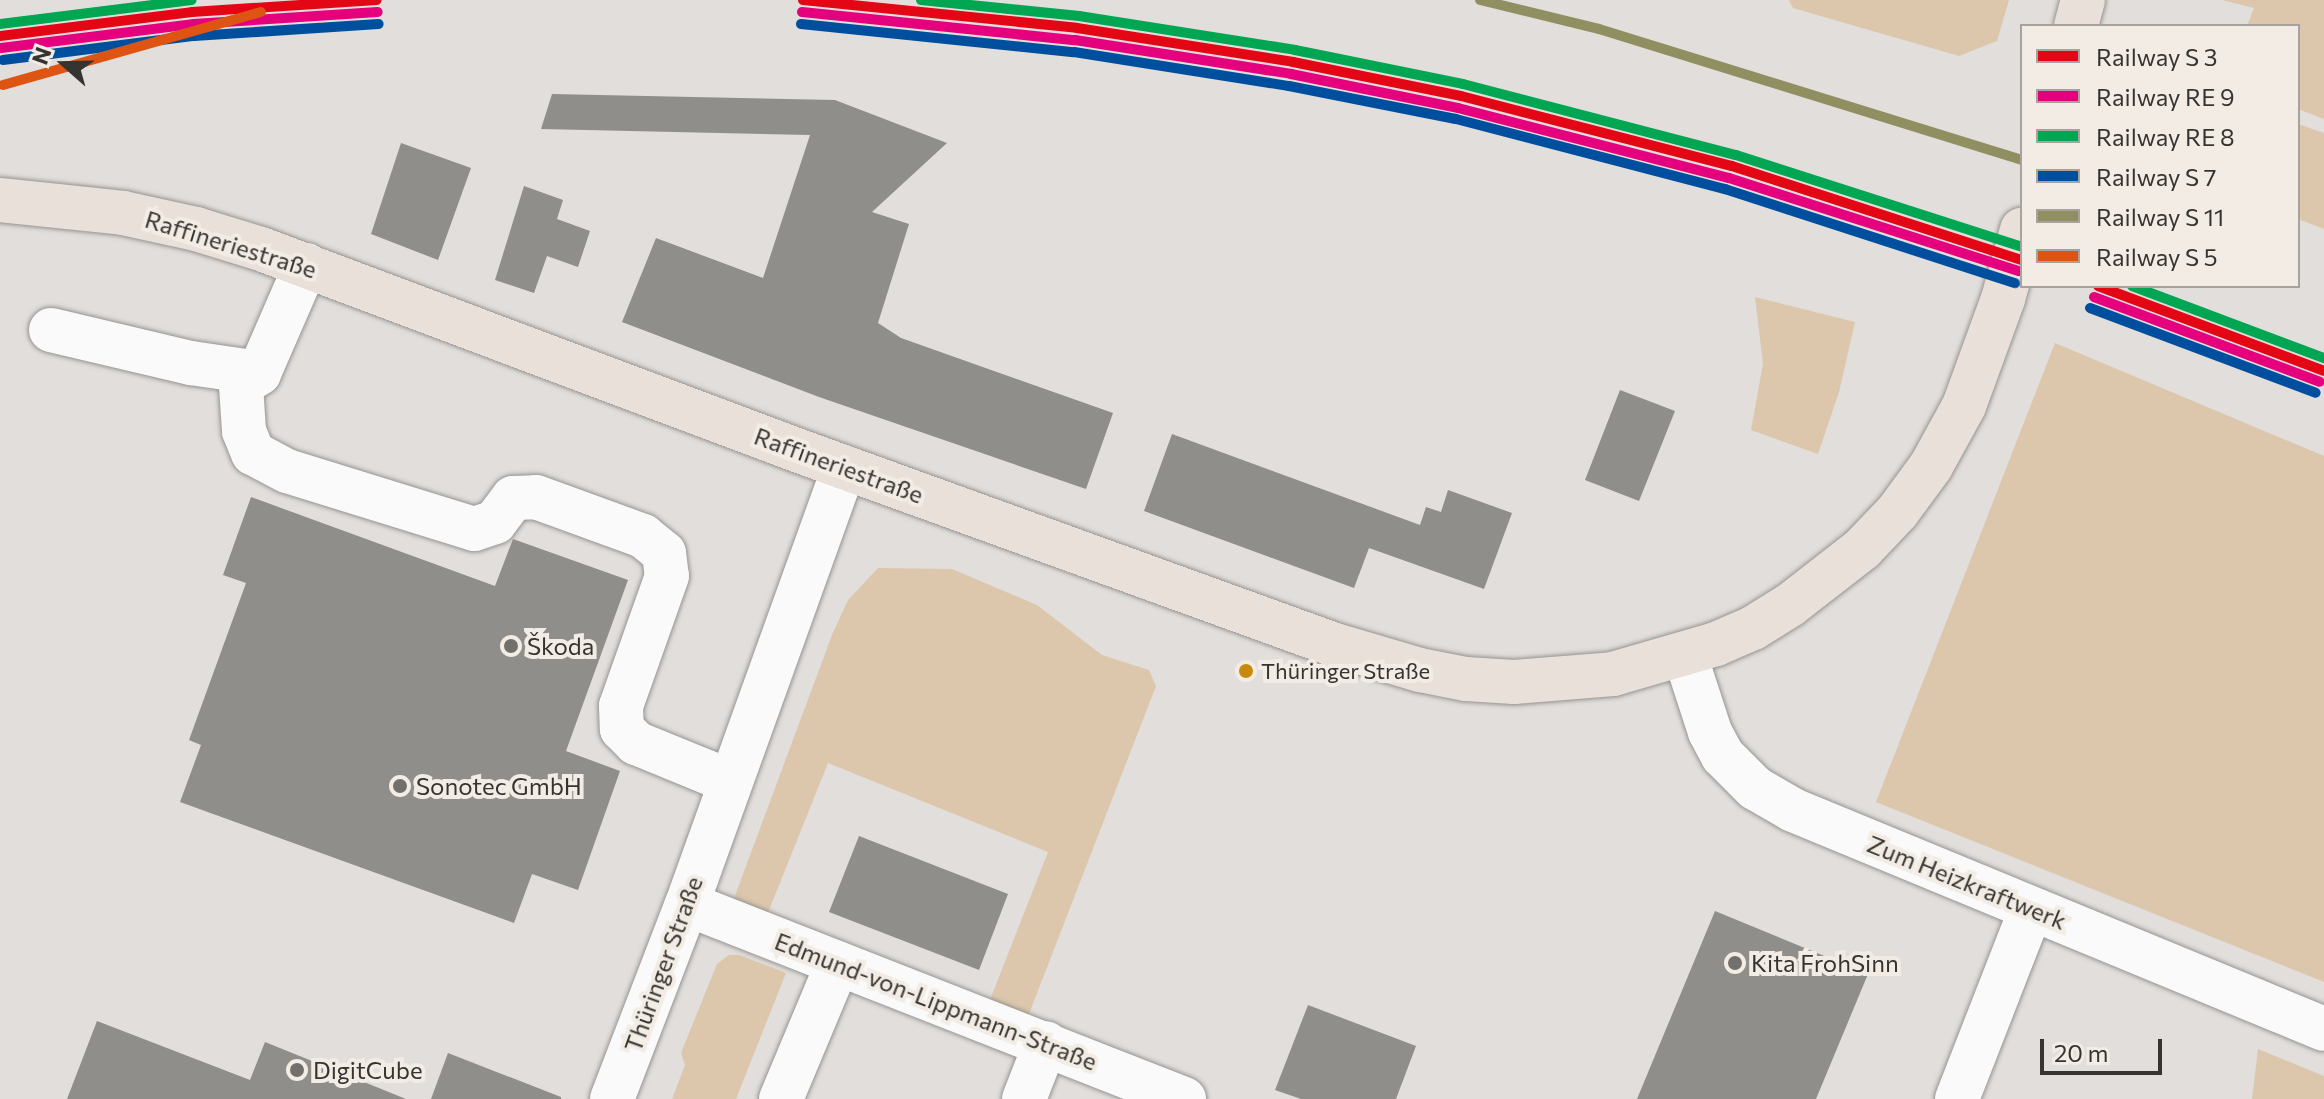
<!DOCTYPE html>
<meta charset="utf-8">
<style>
body{margin:0}
#map{position:relative;width:2324px;height:1099px;overflow:hidden;background:#e1dedb;font-family:Commissioner,sans-serif}
div>[style]{position:absolute}
.green>*{inset:0;background:#dcc7ac}
.building>*{inset:0;background:#908e8b}
.roads{filter:drop-shadow(0 0 2px #969492) drop-shadow(0 0 2px #969492)}
.minor>*{height:44px;margin:-22px;padding:0 22px;transform-origin:22px;border-radius:22px;background:#fafafa}
.major>*{height:44px;margin:-22px;padding:0 22px;transform-origin:22px;border-radius:22px;background:#e8e0d9}
.rail-1>*{height:10px;margin:-5px;padding:0 5px;transform-origin:5px;border-radius:5px;background:#e30614}
.rail-2>*{height:10px;margin:-5px;padding:0 5px;transform-origin:5px;border-radius:5px;background:#e5007d}
.rail-3>*{height:10px;margin:-5px;padding:0 5px;transform-origin:5px;border-radius:5px;background:#00a651}
.rail-4>*{height:10px;margin:-5px;padding:0 5px;transform-origin:5px;border-radius:5px;background:#004f9e}
.rail-5>*{height:10px;margin:-5px;padding:0 5px;transform-origin:5px;border-radius:5px;background:#908f61}
.rail-6>*{height:10px;margin:-5px;padding:0 5px;transform-origin:5px;border-radius:5px;background:#dd5413}
.dots>*{width:22px;height:22px;translate:-50% -50%;box-sizing:border-box;border:4px solid #f2ece5;border-radius:50%}
span{translate:-50% -50%;white-space:nowrap;text-align:center;line-height:1.15;-webkit-text-stroke:8px #f2ece5;paint-order:stroke}
.bus-label{font-size:22px;color:#363431}
.left{translate:0 -50%;text-align:left}
.street-label{font-size:24px;color:#363431}
.poi-label{font-size:24px;color:#363431}
.legend{position:absolute;left:2020px;top:24px;width:280px;height:264px;box-sizing:border-box;background:#f2ece5;border:2px solid #a7a29d;margin:0;padding:10px 14px;list-style:none;font-size:24px;color:#363431}
.legend li{display:flex;align-items:center;gap:16px;height:40px}
.legend b{width:40px;border:2px solid #a7a29d}
.north{position:absolute;left:24px;top:24px;width:80px;height:80px;-webkit-text-stroke:6px #f2ece5;paint-order:stroke;rotate:290deg;font-size:22px;font-weight:700;line-height:32px;text-align:center;color:#363431}
.north::after{content:'';display:block;margin:auto;width:28px;height:36px;background:#363431;clip-path:polygon(50% 0,100% 100%,50% 72%,0 100%)}
.scale{position:absolute;left:2040px;top:1039px;width:122px;height:36px;box-sizing:border-box;border:4px solid #363431;border-top:0;padding-left:10px;font-size:24px;line-height:28px;white-space:nowrap;color:#363431;-webkit-text-stroke:6px #f2ece5;paint-order:stroke}
</style>
<div id="map">
<div class="green">
<i style="clip-path:polygon(1789px 0,2009px 0,1997px 41px,1959px 56px,1793px 8px)"></i>
<i style="clip-path:polygon(2222px 0,2324px 0,2324px 119px,2298px 109px,2298px 26px,2247px 26px,2254px 8px)"></i>
<i style="clip-path:polygon(2298px 124px,2324px 133px,2324px 229px,2298px 219px)"></i>
<i style="clip-path:polygon(1755px 297px,1855px 322px,1839px 392px,1818px 454px,1751px 430px,1763px 364px)"></i>
<i style="clip-path:polygon(2055px 343px,2324px 456px,2324px 982px,1876px 802px)"></i>
<i style="clip-path:polygon(878px 568px,952px 569px,1037px 605px,1102px 655px,1149px 670px,1156px 686px,1027px 1019px,988px 1005px,1048px 852px,828px 763px,767px 915px,733px 901px,832px 635px,848px 600px)"></i>
<i style="clip-path:polygon(729px 955px,739px 955px,786px 973px,736px 1099px,672px 1099px,685px 1065px,681px 1053px,717px 964px)"></i>
<i style="clip-path:polygon(2258px 1049px,2324px 1076px,2324px 1099px,2252px 1099px)"></i>
</div>
<div class="building">
<i style="clip-path:polygon(552px 94px,835px 100px,947px 143px,872px 212px,909px 224px,878px 323px,901px 338px,1113px 413px,1086px 489px,819px 397px,622px 322px,656px 238px,763px 278px,810px 135px,541px 129px)"></i>
<i style="clip-path:polygon(401px 143px,471px 168px,438px 260px,371px 234px)"></i>
<i style="clip-path:polygon(524px 186px,563px 200px,557px 219px,590px 231px,578px 267px,547px 256px,534px 293px,495px 280px)"></i>
<i style="clip-path:polygon(1620px 390px,1675px 411px,1639px 501px,1585px 480px)"></i>
<i style="clip-path:polygon(1172px 434px,1420px 525px,1426px 507px,1441px 512px,1448px 490px,1512px 513px,1484px 589px,1369px 548px,1354px 588px,1144px 511px)"></i>
<i style="clip-path:polygon(251px 497px,495px 586px,513px 539px,628px 580px,566px 751px,620px 771px,578px 890px,532px 874px,514px 923px,180px 802px,201px 745px,189px 740px,246px 583px,223px 575px)"></i>
<i style="clip-path:polygon(859px 836px,1008px 894px,979px 970px,829px 912px)"></i>
<i style="clip-path:polygon(1715px 911px,1868px 974px,1816px 1099px,1637px 1099px)"></i>
<i style="clip-path:polygon(1308px 1005px,1416px 1046px,1396px 1099px,1301px 1099px,1275px 1090px)"></i>
<i style="clip-path:polygon(97px 1021px,250px 1080px,265px 1042px,406px 1099px,67px 1099px)"></i>
<i style="clip-path:polygon(448px 1053px,561px 1097px,561px 1099px,431px 1099px)"></i>
</div>
<div class="roads">
<div class="minor">
<i style="left:306px;top:265px;width:118px;rotate:113.5deg"></i>
<i style="left:259px;top:373px;width:22px;rotate:146deg"></i>
<i style="left:241px;top:385px;width:46px;rotate:86.3deg"></i>
<i style="left:244px;top:431px;width:24px;rotate:68deg"></i>
<i style="left:253px;top:453px;width:38px;rotate:28deg"></i>
<i style="left:287px;top:471px;width:196px;rotate:17.2deg"></i>
<i style="left:474px;top:529px;width:22px;rotate:-18deg"></i>
<i style="left:495px;top:522px;width:30px;rotate:-53deg"></i>
<i style="left:513px;top:498px;width:23px;rotate:-2deg"></i>
<i style="left:536px;top:497px;width:114px;rotate:20deg"></i>
<i style="left:643px;top:536px;width:27px;rotate:39deg"></i>
<i style="left:664px;top:553px;width:23px;rotate:83deg"></i>
<i style="left:667px;top:576px;width:138px;rotate:109.5deg"></i>
<i style="left:621px;top:706px;width:23px;rotate:88deg"></i>
<i style="left:622px;top:729px;width:20px;rotate:45deg"></i>
<i style="left:636px;top:743px;width:100px;rotate:22.2deg"></i>
<i style="left:51px;top:330px;width:144px;rotate:13.3deg"></i>
<i style="left:191px;top:363px;width:69px;rotate:8.4deg"></i>
<i style="left:1685px;top:655px;width:81px;rotate:72deg"></i>
<i style="left:1710px;top:732px;width:27px;rotate:62deg"></i>
<i style="left:1723px;top:756px;width:45px;rotate:45deg"></i>
<i style="left:1755px;top:788px;width:44px;rotate:30.1deg"></i>
<i style="left:1793px;top:810px;width:574px;rotate:22.41deg"></i>
<i style="left:687px;top:904px;width:534px;rotate:21.42deg"></i>
<i style="left:612px;top:1099px;width:209px;rotate:-69deg"></i>
<i style="left:687px;top:904px;width:464px;rotate:-70.2deg"></i>
<i style="left:781px;top:1099px;width:147px;rotate:-67.3deg"></i>
<i style="left:1024px;top:1099px;width:60px;rotate:-68.6deg"></i>
<i style="left:1957px;top:1099px;width:204px;rotate:-68.7deg"></i>
</div>
<div class="major">
<i style="left:2076px;top:26px;width:27px;rotate:-75deg"></i>
<i style="left:0;top:200px;width:124px;rotate:6deg"></i>
<i style="left:123px;top:213px;width:75px;rotate:12.4deg"></i>
<i style="left:196px;top:229px;width:68px;rotate:17.1deg"></i>
<i style="left:261px;top:249px;width:578px;rotate:20.57deg"></i>
<i style="left:802px;top:452px;width:564px;rotate:19.91deg"></i>
<i style="left:1332px;top:644px;width:92px;rotate:16.5deg"></i>
<i style="left:1420px;top:670px;width:47px;rotate:11.1deg"></i>
<i style="left:1466px;top:679px;width:48px;rotate:3.6deg"></i>
<i style="left:1514px;top:682px;width:99px;rotate:-4.6deg"></i>
<i style="left:1613px;top:674px;width:107px;rotate:-16.2deg"></i>
<i style="left:1716px;top:644px;width:40px;rotate:-23.4deg"></i>
<i style="left:1753px;top:628px;width:44px;rotate:-31.9deg"></i>
<i style="left:1790px;top:605px;width:91px;rotate:-37.9deg"></i>
<i style="left:1862px;top:549px;width:52px;rotate:-46.5deg"></i>
<i style="left:1898px;top:511px;width:56px;rotate:-53.7deg"></i>
<i style="left:1931px;top:466px;width:68px;rotate:-61.2deg"></i>
<i style="left:1964px;top:406px;width:114px;rotate:-70deg"></i>
<i style="left:2003px;top:299px;width:72px;rotate:-74.6deg"></i>
</div>
</div>
<div class="rail-1">
<i style="left:803px;top:0;width:275px;rotate:5.8deg"></i>
<i style="left:1077px;top:28px;width:219px;rotate:8.9deg"></i>
<i style="left:1293px;top:62px;width:171px;rotate:11.4deg"></i>
<i style="left:1461px;top:96px;width:280px;rotate:14.5deg"></i>
<i style="left:1732px;top:166px;width:305px;rotate:18deg"></i>
<i style="left:0;top:36px;width:193px;rotate:-7.1deg"></i>
<i style="left:192px;top:12px;width:185px;rotate:-3.7deg"></i>
<i style="left:2098px;top:286px;width:241px;rotate:20.6deg"></i>
</div>
<div class="rail-2">
<i style="left:802px;top:12px;width:274px;rotate:5.9deg"></i>
<i style="left:1075px;top:40px;width:219px;rotate:8.9deg"></i>
<i style="left:1291px;top:74px;width:170px;rotate:11.5deg"></i>
<i style="left:1458px;top:108px;width:280px;rotate:14.5deg"></i>
<i style="left:1729px;top:178px;width:304px;rotate:17.8deg"></i>
<i style="left:1px;top:48px;width:193px;rotate:-7.1deg"></i>
<i style="left:193px;top:24px;width:185px;rotate:-3.7deg"></i>
<i style="left:2094px;top:297px;width:241px;rotate:20.6deg"></i>
</div>
<div class="rail-3">
<i style="left:921px;top:0;width:159px;rotate:5.8deg"></i>
<i style="left:1079px;top:16px;width:219px;rotate:8.9deg"></i>
<i style="left:1295px;top:50px;width:171px;rotate:11.4deg"></i>
<i style="left:1463px;top:84px;width:282px;rotate:14.6deg"></i>
<i style="left:1736px;top:155px;width:300px;rotate:17.8deg"></i>
<i style="left:0;top:24px;width:193px;rotate:-7.1deg"></i>
<i style="left:2132px;top:286px;width:205px;rotate:20.6deg"></i>
</div>
<div class="rail-4">
<i style="left:801px;top:24px;width:274px;rotate:5.9deg"></i>
<i style="left:1074px;top:52px;width:218px;rotate:9deg"></i>
<i style="left:1289px;top:86px;width:170px;rotate:11.2deg"></i>
<i style="left:1456px;top:119px;width:278px;rotate:14.6deg"></i>
<i style="left:1725px;top:189px;width:305px;rotate:18deg"></i>
<i style="left:3px;top:60px;width:193px;rotate:-7.2deg"></i>
<i style="left:194px;top:36px;width:185px;rotate:-3.7deg"></i>
<i style="left:2090px;top:308px;width:241px;rotate:20.6deg"></i>
</div>
<div class="rail-5">
<i style="left:1480px;top:0;width:122px;rotate:13.7deg"></i>
<i style="left:1599px;top:29px;width:443px;rotate:17.2deg"></i>
</div>
<div class="rail-6">
<i style="left:3px;top:85px;width:268px;rotate:-15.8deg"></i>
</div>
<div class="dots">
<i style="left:511px;top:646px;background:#72706c"></i>
<i style="left:1246px;top:671px;background:#c78a0c"></i>
<i style="left:400px;top:786px;background:#72706c"></i>
<i style="left:1735px;top:963px;background:#72706c"></i>
<i style="left:297px;top:1070px;background:#72706c"></i>
</div>
<div class="bus-label">
<span class="left" style="left:1261px;top:671px">Thüringer Straße</span>
</div>
<div class="street-label">
<span style="left:231px;top:244px;rotate:17deg">Raffineriestraße</span>
<span style="left:839px;top:465px;rotate:20deg">Raffineriestraße</span>
<span style="left:1967px;top:882px;rotate:22deg">Zum Heizkraftwerk</span>
<span style="left:663px;top:964px;rotate:-70deg">Thüringer Straße</span>
<span style="left:936px;top:1001px;rotate:21deg">Edmund-von-Lippmann-Straße</span>
</div>
<div class="poi-label">
<span class="left" style="left:527px;top:646px">Škoda</span>
<span class="left" style="left:416px;top:786px">Sonotec GmbH</span>
<span class="left" style="left:1751px;top:963px">Kita FrohSinn</span>
<span class="left" style="left:313px;top:1070px">DigitCube</span>
</div>
<ul class="legend">
<li><b style="height:10px;background:#e30614"></b>Railway S 3</li>
<li><b style="height:10px;background:#e5007d"></b>Railway RE 9</li>
<li><b style="height:10px;background:#00a651"></b>Railway RE 8</li>
<li><b style="height:10px;background:#004f9e"></b>Railway S 7</li>
<li><b style="height:10px;background:#908f61"></b>Railway S 11</li>
<li><b style="height:10px;background:#dd5413"></b>Railway S 5</li>
</ul>
<div class="north">N</div>
<div class="scale">20 m</div>
</div>
